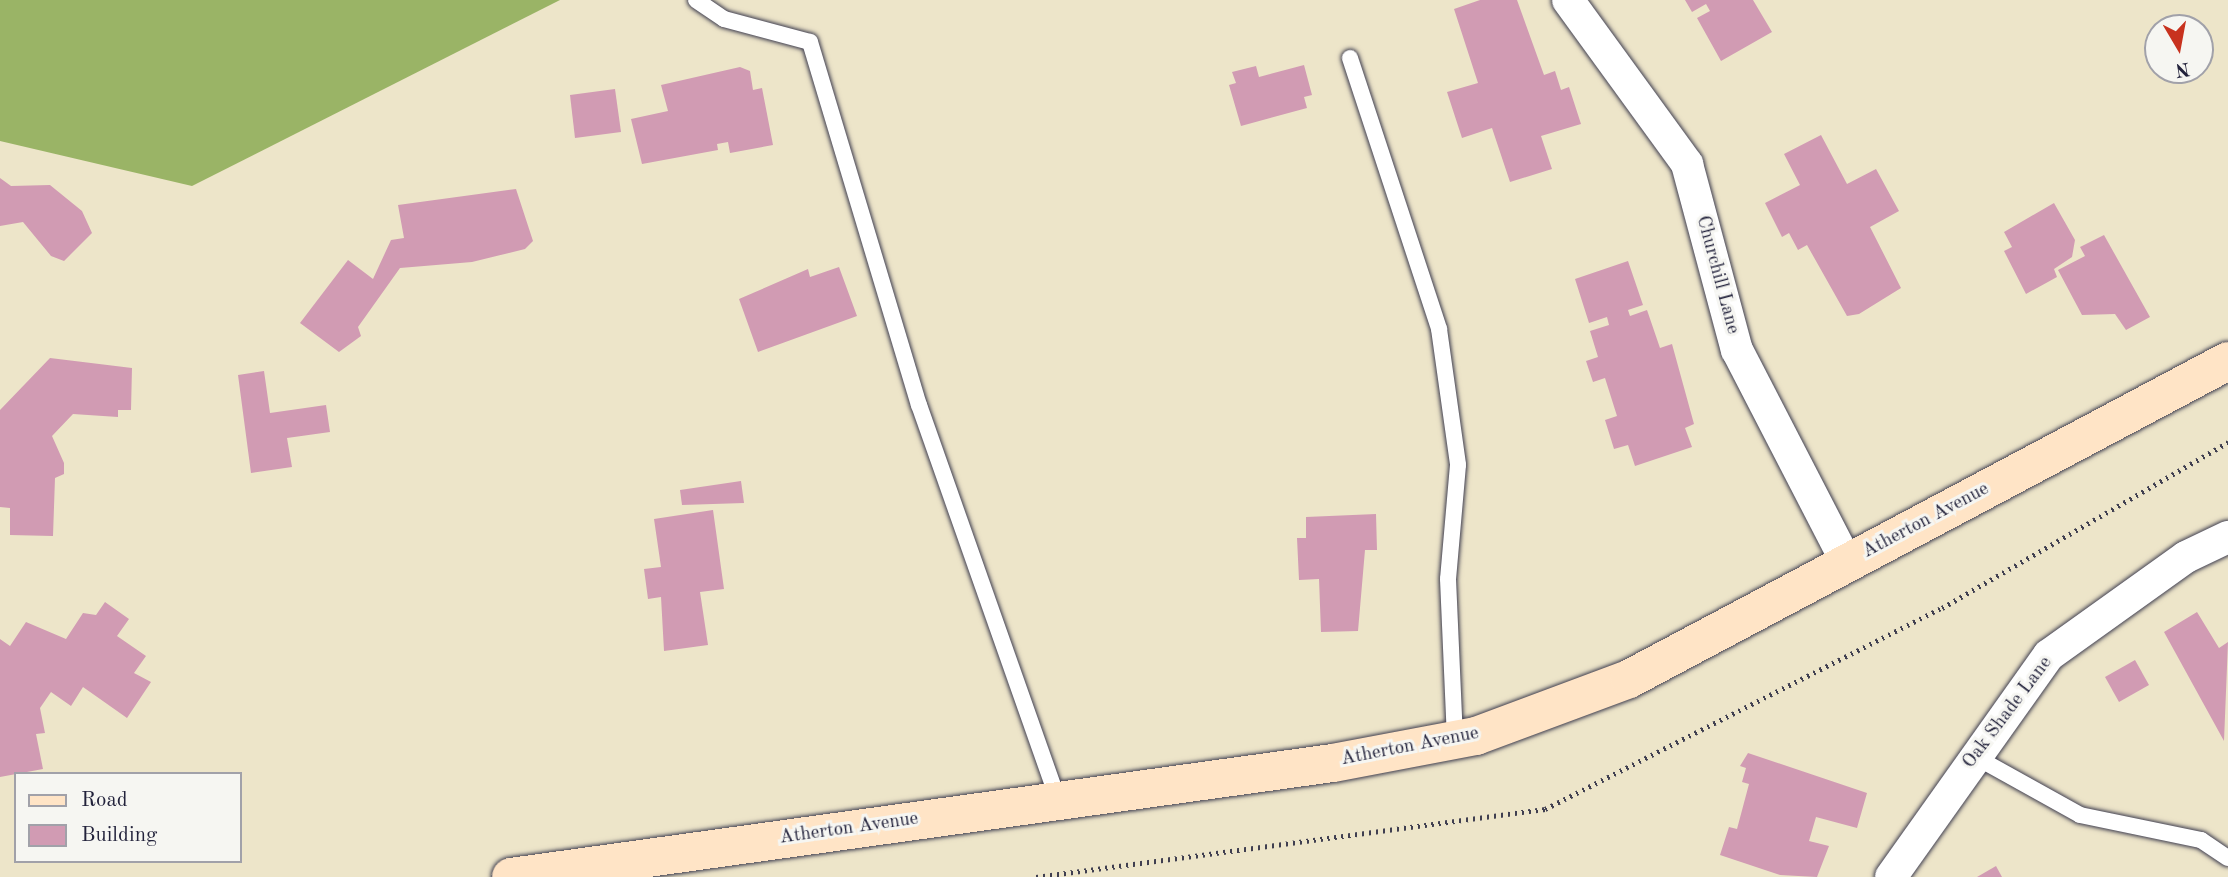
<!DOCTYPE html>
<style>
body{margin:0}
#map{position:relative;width:2228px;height:877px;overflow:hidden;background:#ede5c9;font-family:"Old Standard TT",serif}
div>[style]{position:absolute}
.forest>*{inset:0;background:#9ab466}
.building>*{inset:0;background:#d19bb3}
.path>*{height:4.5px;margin-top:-2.25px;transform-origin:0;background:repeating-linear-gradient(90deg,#403f50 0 2px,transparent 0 7px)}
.roads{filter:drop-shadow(0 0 2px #403f50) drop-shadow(0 0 2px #403f50)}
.service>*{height:16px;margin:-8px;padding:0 8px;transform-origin:8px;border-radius:8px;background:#fff}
.minor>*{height:32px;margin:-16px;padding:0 16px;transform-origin:16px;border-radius:16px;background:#fff}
.secondary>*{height:38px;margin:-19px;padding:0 19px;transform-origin:19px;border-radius:19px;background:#ffe4c6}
span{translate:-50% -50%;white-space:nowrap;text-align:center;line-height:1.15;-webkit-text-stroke:6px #f6f6f2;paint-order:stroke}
.street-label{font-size:19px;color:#22223b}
.legend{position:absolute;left:14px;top:772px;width:228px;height:91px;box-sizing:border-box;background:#f6f6f2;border:2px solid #a1a1a9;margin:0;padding:9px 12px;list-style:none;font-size:21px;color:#22223b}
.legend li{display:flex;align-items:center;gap:14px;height:35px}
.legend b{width:35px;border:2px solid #a1a1a9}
.north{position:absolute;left:2144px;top:14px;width:70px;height:70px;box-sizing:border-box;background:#f6f6f2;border:2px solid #a1a1a9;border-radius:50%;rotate:170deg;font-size:19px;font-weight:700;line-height:28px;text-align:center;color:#22223b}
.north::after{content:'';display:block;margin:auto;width:24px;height:32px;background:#c8321e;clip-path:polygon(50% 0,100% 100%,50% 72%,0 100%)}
</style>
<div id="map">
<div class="forest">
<i style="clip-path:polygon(0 0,560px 0,192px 186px,0 141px)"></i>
</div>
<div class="building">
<i style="clip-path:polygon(1480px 0,1517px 0,1544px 75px,1555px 71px,1561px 90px,1569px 87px,1581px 124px,1541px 136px,1552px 169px,1510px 182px,1492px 128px,1462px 138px,1447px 92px,1478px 83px,1454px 9px)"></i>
<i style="clip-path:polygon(1685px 0,1753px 0,1772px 32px,1721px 61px,1697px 18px,1710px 11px,1706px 4px,1692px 12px)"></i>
<i style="clip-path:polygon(1304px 65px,1312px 95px,1304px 97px,1307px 108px,1241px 126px,1229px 85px,1236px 83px,1232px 72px,1256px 66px,1259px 77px)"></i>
<i style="clip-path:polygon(740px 67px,750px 71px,753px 90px,762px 88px,773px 145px,730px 153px,728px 142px,717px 144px,718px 150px,642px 164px,631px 119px,668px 111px,661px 85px)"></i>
<i style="clip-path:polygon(615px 89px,621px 132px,575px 138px,570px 95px)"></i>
<i style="clip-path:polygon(1821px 135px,1847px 184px,1876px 169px,1899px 211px,1870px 227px,1901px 288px,1859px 314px,1847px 316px,1807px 245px,1798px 250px,1789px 233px,1782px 237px,1765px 203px,1800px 185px,1784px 154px)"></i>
<i style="clip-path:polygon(0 178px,11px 186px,50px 185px,82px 211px,92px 233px,64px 261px,51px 256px,23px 222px,0 226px)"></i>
<i style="clip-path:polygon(516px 189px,533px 241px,525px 249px,472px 262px,400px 268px,358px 327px,361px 336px,339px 352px,300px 323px,348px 260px,373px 279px,391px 240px,404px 238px,398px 205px)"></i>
<i style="clip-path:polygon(2054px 203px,2075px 240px,2072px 257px,2054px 269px,2057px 277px,2026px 294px,2004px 251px,2012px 247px,2004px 232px)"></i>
<i style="clip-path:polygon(2104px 235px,2150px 317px,2126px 330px,2115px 314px,2082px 315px,2058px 270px,2085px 256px,2080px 247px)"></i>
<i style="clip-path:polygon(1628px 261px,1643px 305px,1628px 310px,1630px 316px,1647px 310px,1660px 348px,1672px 344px,1694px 424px,1685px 428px,1692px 447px,1635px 466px,1628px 445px,1614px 449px,1605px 420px,1617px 416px,1605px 378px,1593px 382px,1586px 361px,1598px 357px,1590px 331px,1609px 325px,1607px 317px,1589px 323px,1575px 279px)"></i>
<i style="clip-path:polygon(839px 267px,857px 316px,758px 352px,739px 299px,808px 269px,810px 277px)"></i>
<i style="clip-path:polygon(50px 358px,132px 368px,131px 410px,118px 410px,118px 417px,73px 414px,52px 436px,64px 463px,64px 474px,55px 478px,53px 536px,10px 535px,10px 508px,0 507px,0 410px)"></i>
<i style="clip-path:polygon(264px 371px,270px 413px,326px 405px,330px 432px,287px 438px,292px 467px,251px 473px,238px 375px)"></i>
<i style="clip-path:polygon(741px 481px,744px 503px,682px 505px,680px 490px)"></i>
<i style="clip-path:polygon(713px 510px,724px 589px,700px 592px,708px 645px,664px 651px,661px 597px,648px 599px,644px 569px,661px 567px,654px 519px)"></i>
<i style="clip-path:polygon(1376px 514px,1377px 550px,1365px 550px,1358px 631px,1321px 632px,1319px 579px,1299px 580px,1297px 538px,1306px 538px,1306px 517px)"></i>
<i style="clip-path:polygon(105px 602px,129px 619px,117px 636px,146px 656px,134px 673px,151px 682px,127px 718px,83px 687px,71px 706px,51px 692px,40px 708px,45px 733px,36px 734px,43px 769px,0 777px,0 639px,10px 646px,26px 622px,66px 639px,83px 613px,96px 615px)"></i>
<i style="clip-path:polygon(2197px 612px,2219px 648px,2228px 642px,2224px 741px,2164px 632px)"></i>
<i style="clip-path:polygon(2135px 660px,2149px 685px,2119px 702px,2105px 677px)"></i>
<i style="clip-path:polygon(1748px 753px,1867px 793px,1857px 828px,1816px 817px,1809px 841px,1829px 846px,1817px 877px,1780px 875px,1720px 855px,1729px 827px,1737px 829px,1749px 784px,1742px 782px,1746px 768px,1740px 766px)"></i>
<i style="clip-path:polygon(1996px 866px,2002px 877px,1977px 877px)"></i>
</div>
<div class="path">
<i style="left:1036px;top:877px;width:514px;rotate:-7.61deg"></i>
<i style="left:1545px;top:809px;width:445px;rotate:-26.9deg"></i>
<i style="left:1942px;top:608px;width:331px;rotate:-30.1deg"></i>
</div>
<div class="roads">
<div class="service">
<i style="left:696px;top:0;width:34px;rotate:34deg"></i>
<i style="left:724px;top:19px;width:89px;rotate:15deg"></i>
<i style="left:810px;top:42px;width:379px;rotate:73.3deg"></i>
<i style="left:919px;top:405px;width:419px;rotate:70.6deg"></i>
<i style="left:1350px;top:58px;width:285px;rotate:71.8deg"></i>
<i style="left:1439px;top:329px;width:137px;rotate:82deg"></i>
<i style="left:1458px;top:465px;width:114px;rotate:95deg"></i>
<i style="left:1448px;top:579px;width:161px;rotate:87.5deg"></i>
<i style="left:1974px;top:756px;width:121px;rotate:29.1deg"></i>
<i style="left:2080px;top:815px;width:124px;rotate:11.7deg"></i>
<i style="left:2201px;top:840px;width:32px;rotate:34deg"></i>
</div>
<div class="minor">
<i style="left:1568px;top:0;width:203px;rotate:54deg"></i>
<i style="left:1687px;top:164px;width:193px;rotate:75deg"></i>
<i style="left:1737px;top:350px;width:240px;rotate:62.7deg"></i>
<i style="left:1891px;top:877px;width:272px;rotate:-54.6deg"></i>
<i style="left:2049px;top:655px;width:168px;rotate:-35.6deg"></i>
<i style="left:2186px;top:557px;width:47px;rotate:-25.5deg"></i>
</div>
<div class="secondary">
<i style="left:511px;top:877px;width:830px;rotate:-7.9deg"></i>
<i style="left:1333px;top:763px;width:146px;rotate:-10.7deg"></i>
<i style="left:1476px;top:736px;width:163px;rotate:-20.4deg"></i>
<i style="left:1629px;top:679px;width:678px;rotate:-27.96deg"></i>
</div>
</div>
<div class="street-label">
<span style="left:1717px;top:275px;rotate:75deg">Churchill Lane</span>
<span style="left:1926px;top:521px;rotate:-28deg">Atherton Avenue</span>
<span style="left:2008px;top:713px;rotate:-53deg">Oak Shade Lane</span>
<span style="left:1410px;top:747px;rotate:-11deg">Atherton Avenue</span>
<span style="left:849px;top:829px;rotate:-8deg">Atherton Avenue</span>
</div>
<ul class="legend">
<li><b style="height:9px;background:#ffe4c6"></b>Road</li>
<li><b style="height:19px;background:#d19bb3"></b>Building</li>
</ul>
<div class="north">N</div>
</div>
